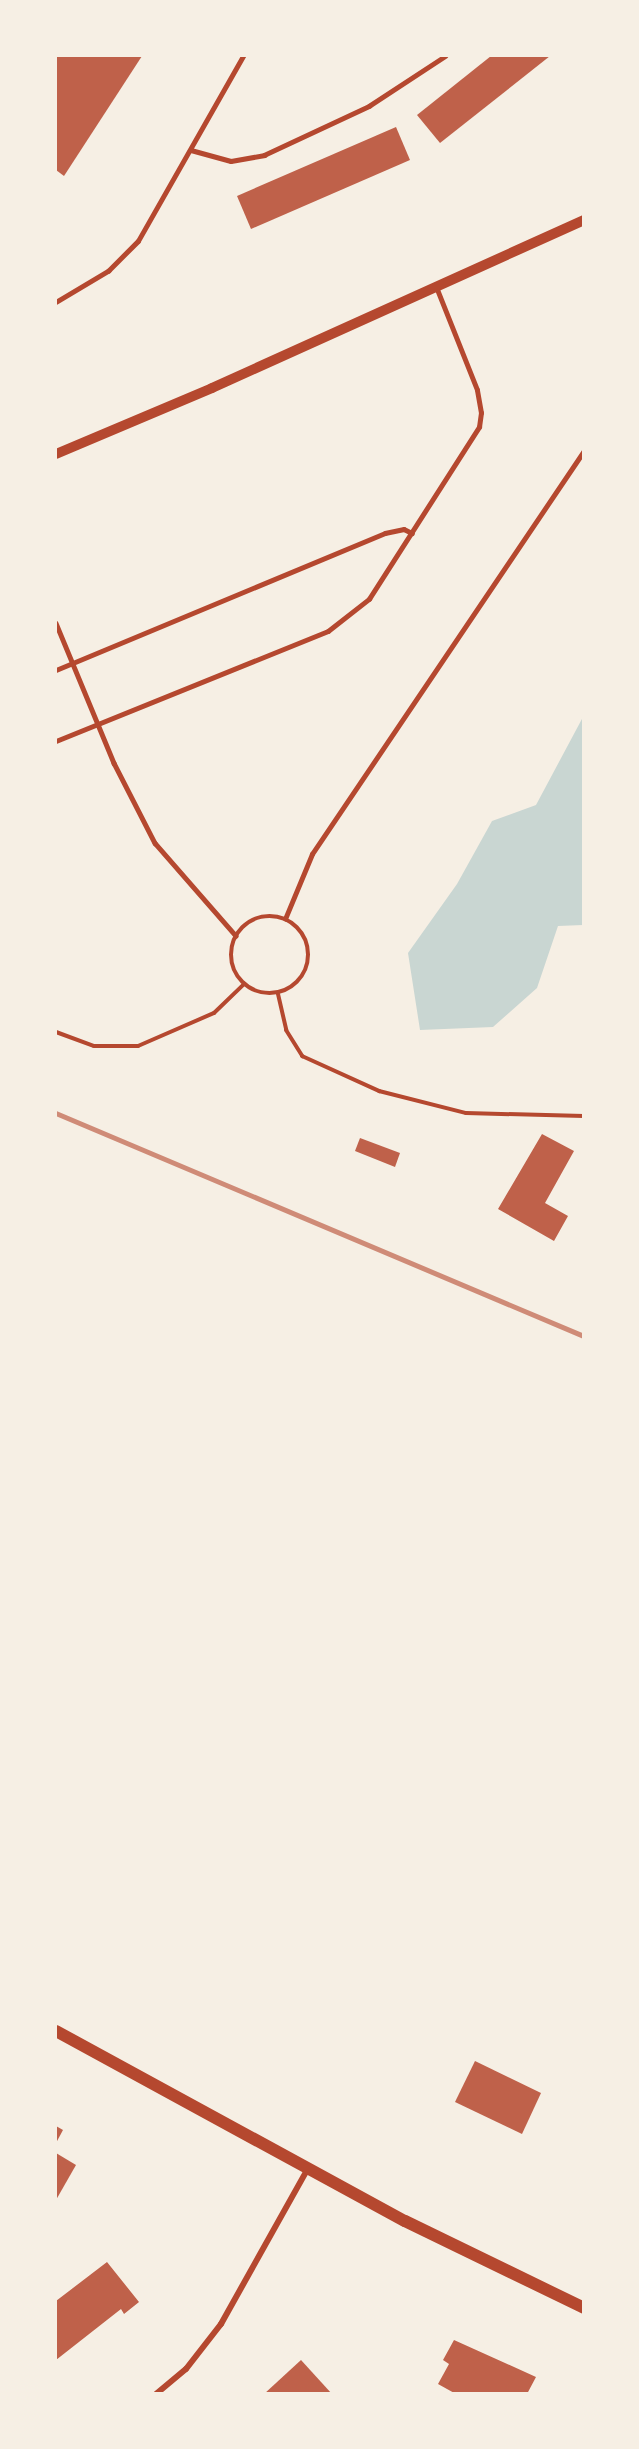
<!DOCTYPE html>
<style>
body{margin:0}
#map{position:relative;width:639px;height:2449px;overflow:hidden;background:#f6efe4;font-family:"Work Sans",sans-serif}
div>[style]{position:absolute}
.water>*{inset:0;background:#c9d6d2}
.building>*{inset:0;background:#bf614a}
.path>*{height:4px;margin:-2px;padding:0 2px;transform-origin:2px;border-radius:2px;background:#b5482f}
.service>*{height:4.5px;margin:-2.25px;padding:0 2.25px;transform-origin:2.25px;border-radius:2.25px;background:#b5482f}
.service>.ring{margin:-2.25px;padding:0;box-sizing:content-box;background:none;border:4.5px solid #b5482f;border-radius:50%}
.minor>*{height:6px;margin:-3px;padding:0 3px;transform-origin:3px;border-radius:3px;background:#b5482f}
.tertiary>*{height:10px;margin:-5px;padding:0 5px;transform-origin:5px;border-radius:5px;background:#b5482f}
.secondary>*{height:12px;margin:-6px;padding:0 6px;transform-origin:6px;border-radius:6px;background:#b5482f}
.rail>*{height:4.5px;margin:-2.25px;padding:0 2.25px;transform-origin:2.25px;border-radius:2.25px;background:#cf8b77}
span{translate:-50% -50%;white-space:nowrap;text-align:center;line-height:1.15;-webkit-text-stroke:4.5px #f6efe4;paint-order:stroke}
.frame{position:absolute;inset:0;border:57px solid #f6efe4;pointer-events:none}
</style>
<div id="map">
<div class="water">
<i style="clip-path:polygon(583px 717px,583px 925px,558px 926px,537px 988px,493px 1027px,420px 1030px,408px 953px,457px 884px,492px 821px,536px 805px)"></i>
</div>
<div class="building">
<i style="clip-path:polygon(56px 56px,142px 56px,64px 176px,56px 170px)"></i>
<i style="clip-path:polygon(491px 56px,550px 56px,440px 143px,417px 115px)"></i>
<i style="clip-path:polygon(396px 127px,410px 160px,251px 229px,237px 196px)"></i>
<i style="clip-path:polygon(542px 1134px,574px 1151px,545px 1203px,568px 1216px,554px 1241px,498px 1209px)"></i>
<i style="clip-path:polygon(360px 1138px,400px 1153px,395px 1167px,355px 1151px)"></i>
<i style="clip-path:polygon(475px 2061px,541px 2093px,522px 2134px,455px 2102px)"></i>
<i style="clip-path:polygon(56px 2126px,63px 2130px,56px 2143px)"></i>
<i style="clip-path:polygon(56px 2153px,76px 2165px,56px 2200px)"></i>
<i style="clip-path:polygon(107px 2262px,139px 2302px,124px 2314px,121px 2309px,56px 2360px,56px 2301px)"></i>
<i style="clip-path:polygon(454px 2340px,536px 2377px,527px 2394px,456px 2394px,438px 2384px,449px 2364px,443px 2360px)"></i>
<i style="clip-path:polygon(301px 2360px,332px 2394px,264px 2394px)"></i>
</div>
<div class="path">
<i style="left:278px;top:994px;width:37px;rotate:77deg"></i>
<i style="left:286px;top:1030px;width:31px;rotate:58deg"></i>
<i style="left:302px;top:1056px;width:85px;rotate:24.4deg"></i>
<i style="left:379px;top:1091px;width:90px;rotate:14.2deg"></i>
<i style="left:466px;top:1113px;width:118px;rotate:1.5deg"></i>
<i style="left:56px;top:1032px;width:40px;rotate:20.2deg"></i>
<i style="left:94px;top:1046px;width:44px"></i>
<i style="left:138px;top:1046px;width:83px;rotate:-23.5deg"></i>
<i style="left:214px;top:1013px;width:42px;rotate:-44deg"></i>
</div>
<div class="service">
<i style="left:191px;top:150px;width:41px;rotate:15.4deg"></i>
<i style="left:231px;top:161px;width:34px;rotate:-10deg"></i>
<i style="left:264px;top:155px;width:116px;rotate:-25deg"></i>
<i style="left:369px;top:106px;width:91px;rotate:-33.3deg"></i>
<i style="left:56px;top:302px;width:61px;rotate:-30.8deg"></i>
<i style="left:108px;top:271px;width:42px;rotate:-45deg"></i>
<i style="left:138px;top:241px;width:213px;rotate:-60.4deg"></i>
<i style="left:56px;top:623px;width:152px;rotate:67.5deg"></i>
<i style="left:114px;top:763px;width:90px;rotate:62.9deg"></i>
<i style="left:155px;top:843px;width:123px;rotate:48.9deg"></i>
<i style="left:56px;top:670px;width:356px;rotate:-22.6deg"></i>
<i style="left:385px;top:533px;width:19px;rotate:-12deg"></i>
<i style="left:404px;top:529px;width:9px;rotate:27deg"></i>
<i style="left:56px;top:741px;width:293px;rotate:-22deg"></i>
<i style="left:328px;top:631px;width:52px;rotate:-38deg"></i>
<i style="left:369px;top:599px;width:204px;rotate:-57.4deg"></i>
<i style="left:479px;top:427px;width:14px;rotate:-82deg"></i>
<i style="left:481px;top:413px;width:23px;rotate:-100deg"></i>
<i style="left:477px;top:390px;width:111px;rotate:-111.7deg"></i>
<i class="ring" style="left:231px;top:916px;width:73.5px;height:73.5px"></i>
<i style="left:285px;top:919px;width:70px;rotate:-67.4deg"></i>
<i style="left:312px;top:854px;width:487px;rotate:-56deg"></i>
</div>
<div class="minor">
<i style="left:156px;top:2394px;width:39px;rotate:-40deg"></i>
<i style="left:186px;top:2369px;width:57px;rotate:-52.1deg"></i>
<i style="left:221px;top:2324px;width:176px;rotate:-60.8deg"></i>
</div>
<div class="tertiary">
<i style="left:56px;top:454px;width:169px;rotate:-22.9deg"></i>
<i style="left:212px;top:388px;width:408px;rotate:-24.3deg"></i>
</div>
<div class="secondary">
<i style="left:56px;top:2031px;width:397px;rotate:28.6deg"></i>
<i style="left:405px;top:2221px;width:199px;rotate:25.9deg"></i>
</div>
<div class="rail">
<i style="left:56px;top:1113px;width:573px;rotate:22.9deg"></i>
</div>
<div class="frame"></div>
</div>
